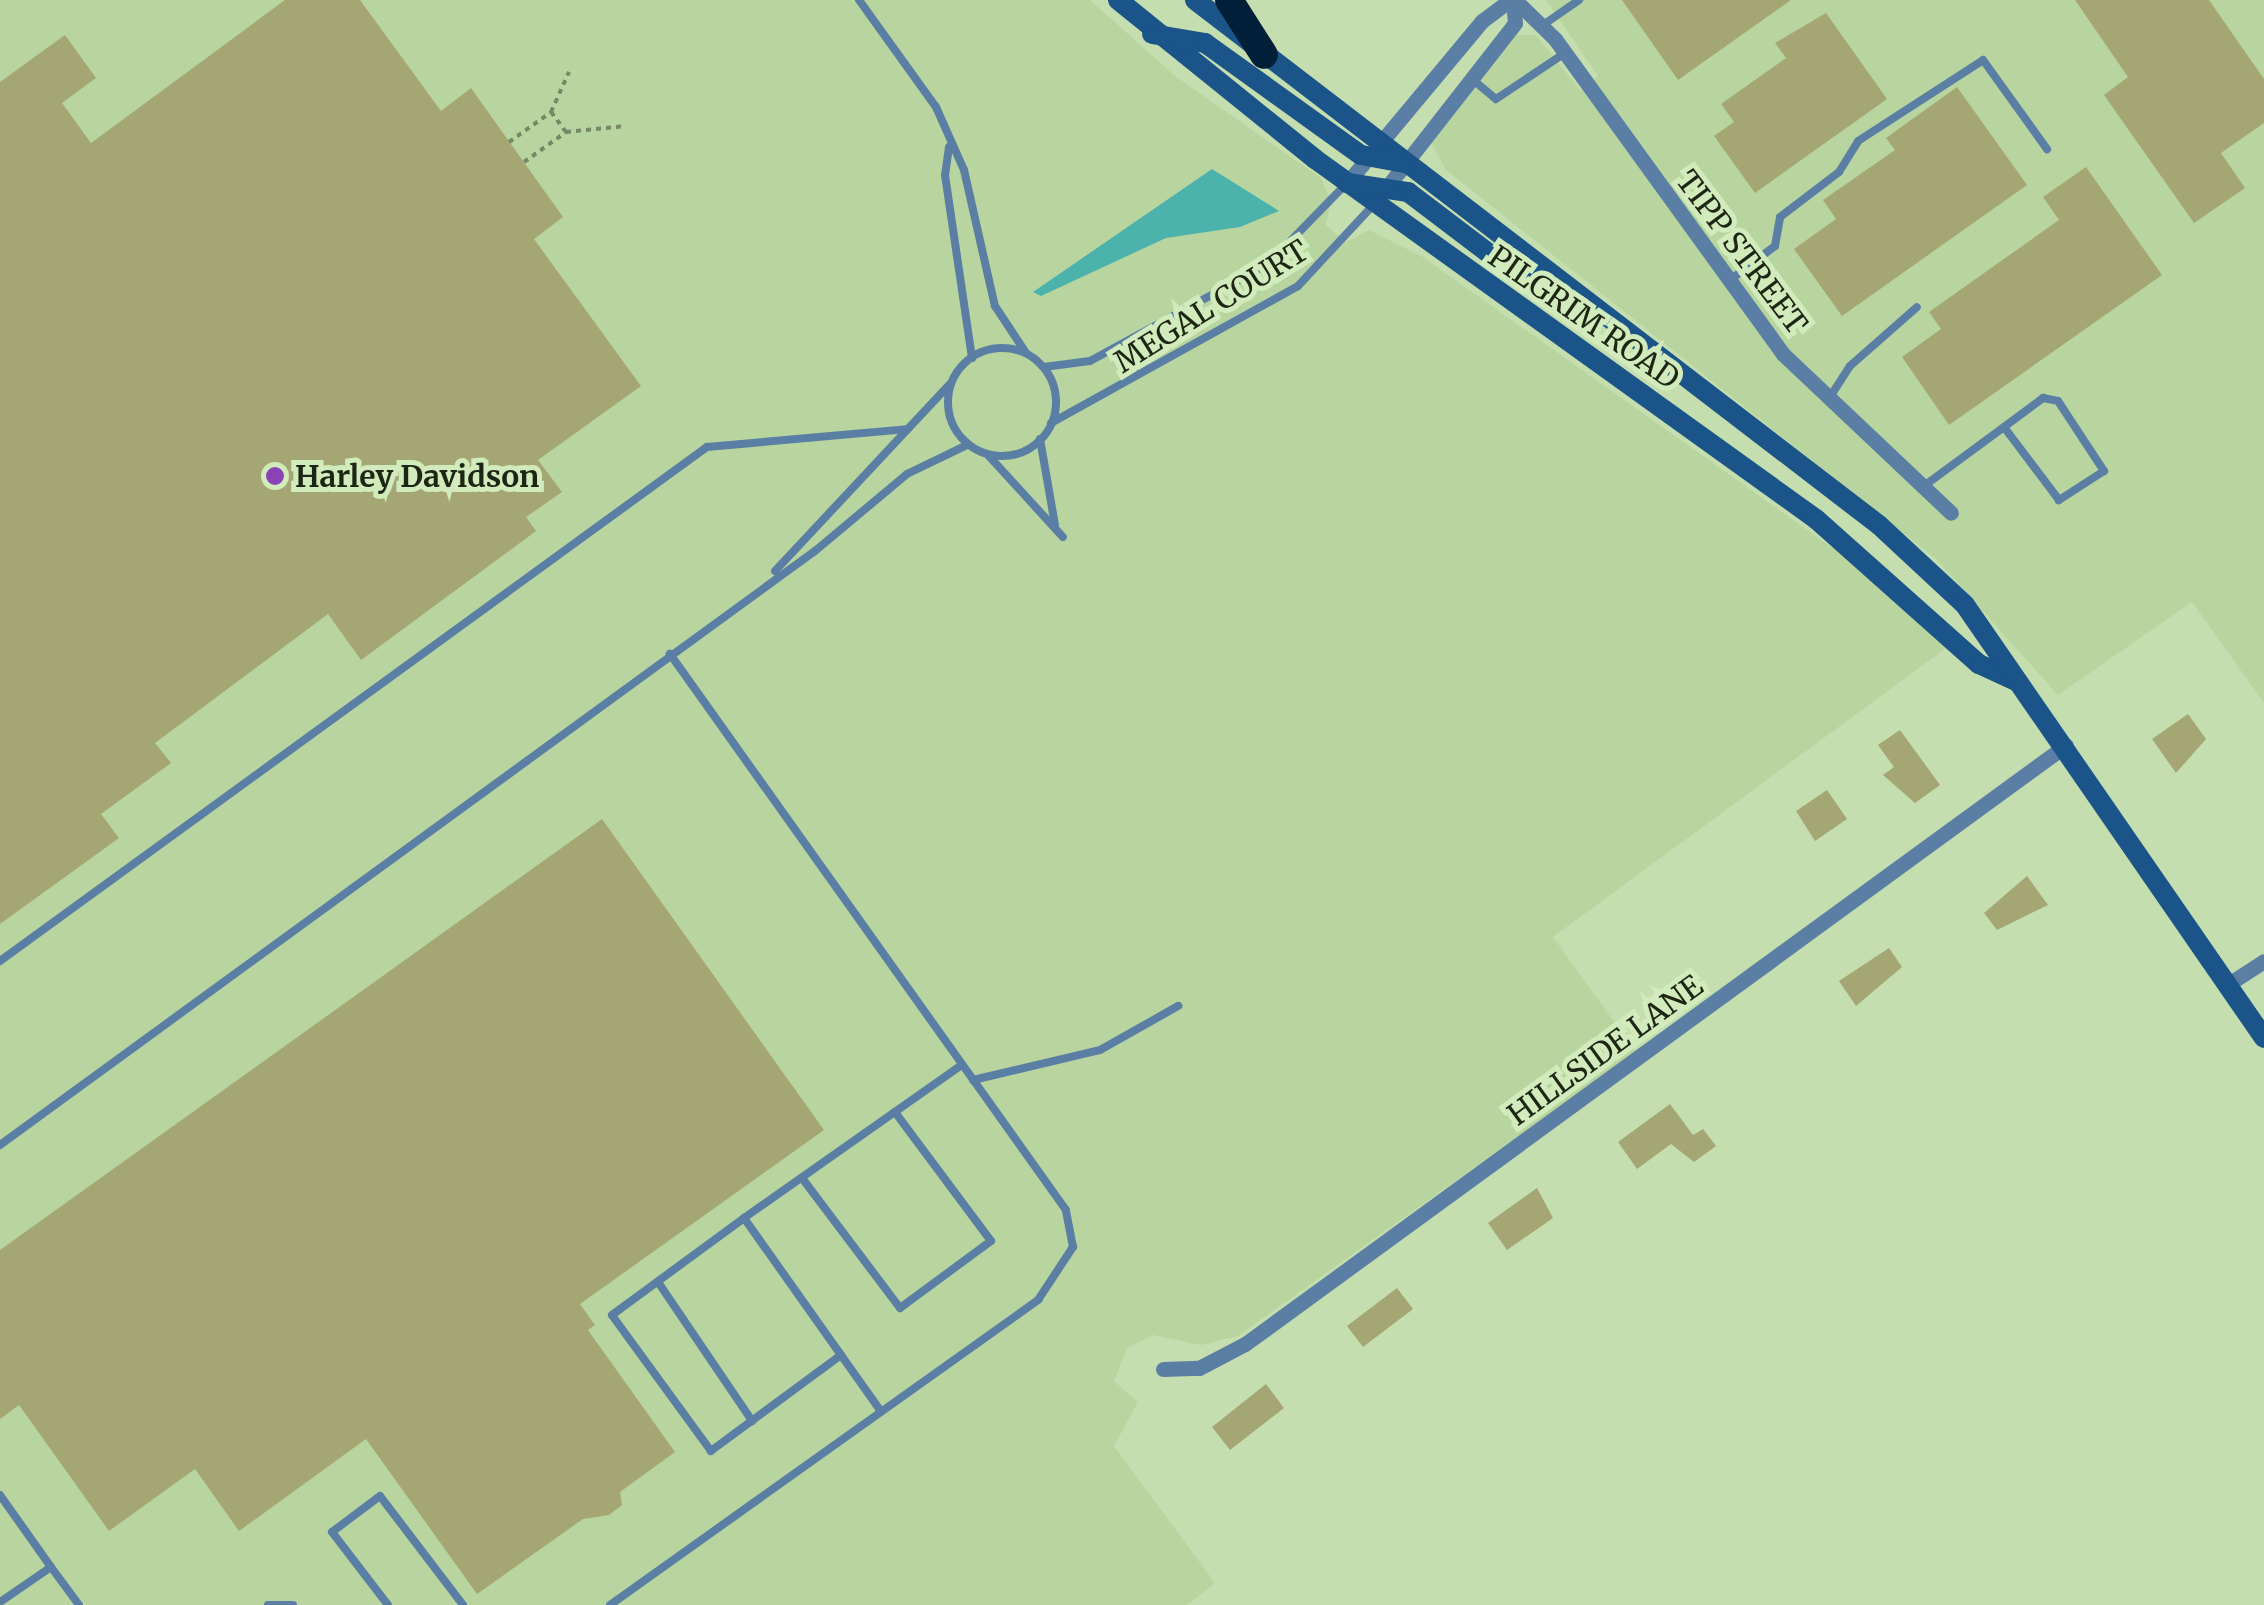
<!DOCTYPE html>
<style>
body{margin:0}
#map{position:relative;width:2264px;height:1605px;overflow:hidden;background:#c5deaf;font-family:Merriweather,serif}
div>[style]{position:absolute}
.built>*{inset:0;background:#b9d59f}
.water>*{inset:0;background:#4bb2ac}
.building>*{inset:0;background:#a4a674}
.path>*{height:4px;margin-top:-2px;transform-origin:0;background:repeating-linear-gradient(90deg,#768866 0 5px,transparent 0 10px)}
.lane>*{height:8px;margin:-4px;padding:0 4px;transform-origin:4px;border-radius:4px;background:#5b7fa4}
.lane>.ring{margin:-4px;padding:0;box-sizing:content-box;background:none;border:8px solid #5b7fa4;border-radius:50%}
.street>*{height:15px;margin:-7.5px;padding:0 7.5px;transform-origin:7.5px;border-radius:7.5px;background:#5b7fa4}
.secondary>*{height:20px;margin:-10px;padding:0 10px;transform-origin:10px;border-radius:10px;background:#1a5489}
.highway>*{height:28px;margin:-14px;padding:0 14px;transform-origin:14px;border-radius:14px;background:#021f39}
.dots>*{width:28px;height:28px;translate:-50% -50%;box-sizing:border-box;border:5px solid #d2ebbc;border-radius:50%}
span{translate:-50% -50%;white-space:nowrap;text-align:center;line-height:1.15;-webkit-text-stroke:10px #d2ebbc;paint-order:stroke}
.street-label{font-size:30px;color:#1d2614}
.poi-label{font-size:30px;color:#1d2614;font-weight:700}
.left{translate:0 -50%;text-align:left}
</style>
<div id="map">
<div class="built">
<i style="clip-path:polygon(0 0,1090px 0,1175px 76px,1321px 178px,1331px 202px,1326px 225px,1346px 242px,1369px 230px,1423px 257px,1865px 571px,1949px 646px,1553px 937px,1636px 1052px,1238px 1336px,1201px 1345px,1153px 1335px,1127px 1348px,1114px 1381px,1138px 1402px,1114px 1446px,1215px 1583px,1187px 1605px,0 1605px)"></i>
<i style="clip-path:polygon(1546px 0,2264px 0,2264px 703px,2192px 602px,2058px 695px,1936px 559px,1446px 170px,1430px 141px,1514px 35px,1536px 35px,1581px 91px,1598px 76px)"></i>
</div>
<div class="water">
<i style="clip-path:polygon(1212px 169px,1279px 211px,1240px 227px,1166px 238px,1041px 296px,1033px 292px)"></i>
</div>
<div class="building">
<i style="clip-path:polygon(285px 0,360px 0,441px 111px,471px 88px,563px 217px,534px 239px,641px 386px,538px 460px,562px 492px,526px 517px,536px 531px,361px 660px,328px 614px,155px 743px,171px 763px,101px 814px,119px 838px,0 924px,0 82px,65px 35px,96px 78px,62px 103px,91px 143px)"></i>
<i style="clip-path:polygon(1622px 0,1791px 0,1678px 80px)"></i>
<i style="clip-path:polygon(2075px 0,2209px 0,2264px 79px,2264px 123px,2221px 153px,2245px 188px,2194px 223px,2104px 95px,2128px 77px)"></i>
<i style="clip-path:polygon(1826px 13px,1887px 99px,1755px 193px,1714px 136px,1734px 122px,1721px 104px,1786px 58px,1775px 43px)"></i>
<i style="clip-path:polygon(1957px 87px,2027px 185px,1842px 316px,1794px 249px,1836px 219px,1823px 200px,1895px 150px,1886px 138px)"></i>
<i style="clip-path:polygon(2086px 167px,2162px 275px,1949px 425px,1902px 357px,1941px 329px,1929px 312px,2059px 220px,2043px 197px)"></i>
<i style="clip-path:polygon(2188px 714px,2206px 739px,2176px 773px,2152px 739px)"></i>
<i style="clip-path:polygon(1900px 730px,1940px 785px,1915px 803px,1883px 775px,1894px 767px,1878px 745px)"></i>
<i style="clip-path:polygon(1827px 790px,1847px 819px,1815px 841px,1796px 811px)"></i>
<i style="clip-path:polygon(602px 819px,824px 1130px,580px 1304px,595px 1325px,588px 1330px,675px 1452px,620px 1492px,622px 1505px,609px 1515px,583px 1519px,477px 1594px,366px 1439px,239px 1531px,195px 1469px,109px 1531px,19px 1405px,0 1419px,0 1250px)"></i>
<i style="clip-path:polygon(2027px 876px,2048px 905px,1997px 930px,1984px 913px)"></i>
<i style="clip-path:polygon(1889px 948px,1902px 967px,1856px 1006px,1839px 981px)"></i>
<i style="clip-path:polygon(1670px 1104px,1693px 1135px,1703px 1129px,1716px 1146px,1694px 1162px,1671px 1144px,1637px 1169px,1618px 1142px)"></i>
<i style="clip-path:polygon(1537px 1188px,1553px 1218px,1507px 1250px,1488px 1223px)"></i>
<i style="clip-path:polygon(1397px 1288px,1413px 1309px,1363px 1347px,1347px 1326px)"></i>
<i style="clip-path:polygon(1266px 1384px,1284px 1408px,1230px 1450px,1212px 1427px)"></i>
</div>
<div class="path">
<i style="left:551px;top:112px;width:25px;rotate:53deg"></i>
<i style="left:509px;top:142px;width:52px;rotate:-35.5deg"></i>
<i style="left:551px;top:112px;width:44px;rotate:-65.8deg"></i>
<i style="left:524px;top:162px;width:52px;rotate:-35.5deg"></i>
<i style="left:566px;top:132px;width:60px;rotate:-5.7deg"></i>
</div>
<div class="lane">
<i style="left:859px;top:0;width:132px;rotate:54.3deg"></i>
<i style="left:936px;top:107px;width:69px;rotate:66deg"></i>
<i style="left:964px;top:170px;width:139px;rotate:77.2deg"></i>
<i style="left:995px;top:306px;width:56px;rotate:56.6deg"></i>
<i style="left:1543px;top:25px;width:44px;rotate:-34.8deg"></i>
<i style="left:1472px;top:79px;width:31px;rotate:40deg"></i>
<i style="left:1496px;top:99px;width:83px;rotate:-33.7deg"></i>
<i style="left:949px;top:147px;width:28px;rotate:98deg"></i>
<i style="left:945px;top:175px;width:185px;rotate:81.6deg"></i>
<i style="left:1730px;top:280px;width:56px;rotate:-37.1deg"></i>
<i style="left:1775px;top:246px;width:29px;rotate:-80deg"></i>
<i style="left:1780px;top:217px;width:74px;rotate:-37.3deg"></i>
<i style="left:1839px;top:172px;width:36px;rotate:-58deg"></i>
<i style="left:1858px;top:141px;width:149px;rotate:-32.9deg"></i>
<i style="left:1983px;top:60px;width:110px;rotate:54.3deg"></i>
<i class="ring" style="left:948px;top:348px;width:100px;height:100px"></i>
<i style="left:1044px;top:367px;width:46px;rotate:-7.4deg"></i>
<i style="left:1090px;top:361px;width:201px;rotate:-28.5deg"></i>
<i style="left:1267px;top:265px;width:110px;rotate:-45.7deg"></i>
<i style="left:1828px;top:400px;width:40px;rotate:-57.1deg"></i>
<i style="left:1850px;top:366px;width:89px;rotate:-41.4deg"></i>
<i style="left:1051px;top:423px;width:282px;rotate:-29deg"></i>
<i style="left:1298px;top:286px;width:113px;rotate:-47.1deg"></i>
<i style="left:1040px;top:439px;width:87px;rotate:80.1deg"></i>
<i style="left:988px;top:455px;width:111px;rotate:47.6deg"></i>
<i style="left:1928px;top:483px;width:94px;rotate:-36.4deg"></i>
<i style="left:2004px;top:427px;width:49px;rotate:-36.6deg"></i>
<i style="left:2043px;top:398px;width:15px;rotate:11deg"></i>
<i style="left:2058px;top:401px;width:84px;rotate:56.7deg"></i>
<i style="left:2104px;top:471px;width:54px;rotate:147.2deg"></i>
<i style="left:2059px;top:500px;width:91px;rotate:-127deg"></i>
<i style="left:775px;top:571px;width:256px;rotate:-46.9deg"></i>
<i style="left:0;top:961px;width:874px;rotate:-36.02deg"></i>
<i style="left:707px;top:447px;width:201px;rotate:-5.1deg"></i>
<i style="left:973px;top:1080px;width:130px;rotate:-13.3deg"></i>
<i style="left:1100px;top:1050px;width:90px;rotate:-29.4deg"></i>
<i style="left:0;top:1145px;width:1008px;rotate:-36.09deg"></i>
<i style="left:815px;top:551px;width:120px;rotate:-39.9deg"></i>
<i style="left:907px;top:474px;width:67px;rotate:-25.8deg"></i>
<i style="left:802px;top:1178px;width:163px;rotate:53deg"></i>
<i style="left:900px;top:1308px;width:113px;rotate:-36.4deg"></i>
<i style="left:991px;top:1241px;width:161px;rotate:-126.7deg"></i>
<i style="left:744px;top:1218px;width:266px;rotate:-35.1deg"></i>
<i style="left:658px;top:1282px;width:168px;rotate:55.9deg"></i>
<i style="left:841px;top:1355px;width:162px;rotate:143.6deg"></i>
<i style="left:711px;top:1451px;width:168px;rotate:-126.1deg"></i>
<i style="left:612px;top:1315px;width:164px;rotate:-36.3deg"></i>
<i style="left:744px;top:1218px;width:168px;rotate:54.7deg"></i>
<i style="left:841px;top:1355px;width:67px;rotate:54.7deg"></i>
<i style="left:0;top:1495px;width:88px;rotate:54.7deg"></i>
<i style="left:51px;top:1567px;width:62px;rotate:145.5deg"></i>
<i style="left:51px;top:1567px;width:47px;rotate:53.6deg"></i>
<i style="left:268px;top:1605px;width:25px"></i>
<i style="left:388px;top:1605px;width:92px;rotate:-127.5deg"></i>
<i style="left:332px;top:1532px;width:60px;rotate:-36.9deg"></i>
<i style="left:380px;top:1496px;width:137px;rotate:52.7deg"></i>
<i style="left:610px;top:1605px;width:526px;rotate:-35.47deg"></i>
<i style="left:1038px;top:1300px;width:64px;rotate:-56.6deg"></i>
<i style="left:1073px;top:1247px;width:38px;rotate:-101deg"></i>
<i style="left:1066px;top:1210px;width:683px;rotate:-125.46deg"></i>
</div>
<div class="street">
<i style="left:1515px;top:0;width:56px;rotate:44.3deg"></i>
<i style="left:1555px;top:39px;width:389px;rotate:54.1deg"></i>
<i style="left:1783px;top:354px;width:231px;rotate:43.4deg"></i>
<i style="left:1347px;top:183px;width:211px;rotate:-50.2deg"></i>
<i style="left:1482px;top:21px;width:35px;rotate:-37deg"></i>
<i style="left:1380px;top:196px;width:219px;rotate:-52deg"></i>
<i style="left:1515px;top:23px;width:23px;rotate:-95deg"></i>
<i style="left:2230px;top:983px;width:40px;rotate:-32.9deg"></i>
<i style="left:1163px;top:1369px;width:36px;rotate:-2deg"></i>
<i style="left:1199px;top:1368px;width:52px;rotate:-27.6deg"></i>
<i style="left:1245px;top:1344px;width:1016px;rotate:-36.11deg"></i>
</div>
<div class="secondary">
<i style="left:1118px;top:0;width:253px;rotate:38.9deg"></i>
<i style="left:1315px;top:159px;width:617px;rotate:35.7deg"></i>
<i style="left:1816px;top:519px;width:218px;rotate:41.7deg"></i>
<i style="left:1979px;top:664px;width:41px;rotate:24.7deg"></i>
<i style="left:1195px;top:0;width:862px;rotate:37.51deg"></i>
<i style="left:1879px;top:525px;width:117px;rotate:42.9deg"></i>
<i style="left:1965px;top:605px;width:526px;rotate:55.37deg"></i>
<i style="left:1152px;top:34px;width:54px;rotate:9.6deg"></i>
<i style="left:1205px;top:43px;width:192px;rotate:35.7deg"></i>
<i style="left:1361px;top:155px;width:45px;rotate:10.3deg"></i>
<i style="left:1347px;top:183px;width:62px;rotate:8.4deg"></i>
<i style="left:1408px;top:192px;width:136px;rotate:37.2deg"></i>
<i style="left:1516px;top:274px;width:94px;rotate:27.1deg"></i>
</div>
<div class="highway">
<i style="left:1229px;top:0;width:65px;rotate:57.5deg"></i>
</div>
<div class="dots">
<i style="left:275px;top:476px;background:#8a42b5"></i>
</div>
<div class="street-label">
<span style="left:1742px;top:252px;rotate:53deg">TIPP STREET</span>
<span style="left:1211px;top:306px;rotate:-32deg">MEGAL COURT</span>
<span style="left:1584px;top:317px;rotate:35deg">PILGRIM ROAD</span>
<span style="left:1605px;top:1050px;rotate:-36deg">HILLSIDE LANE</span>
</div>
<div class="poi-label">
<span class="left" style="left:295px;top:476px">Harley Davidson</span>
</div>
</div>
